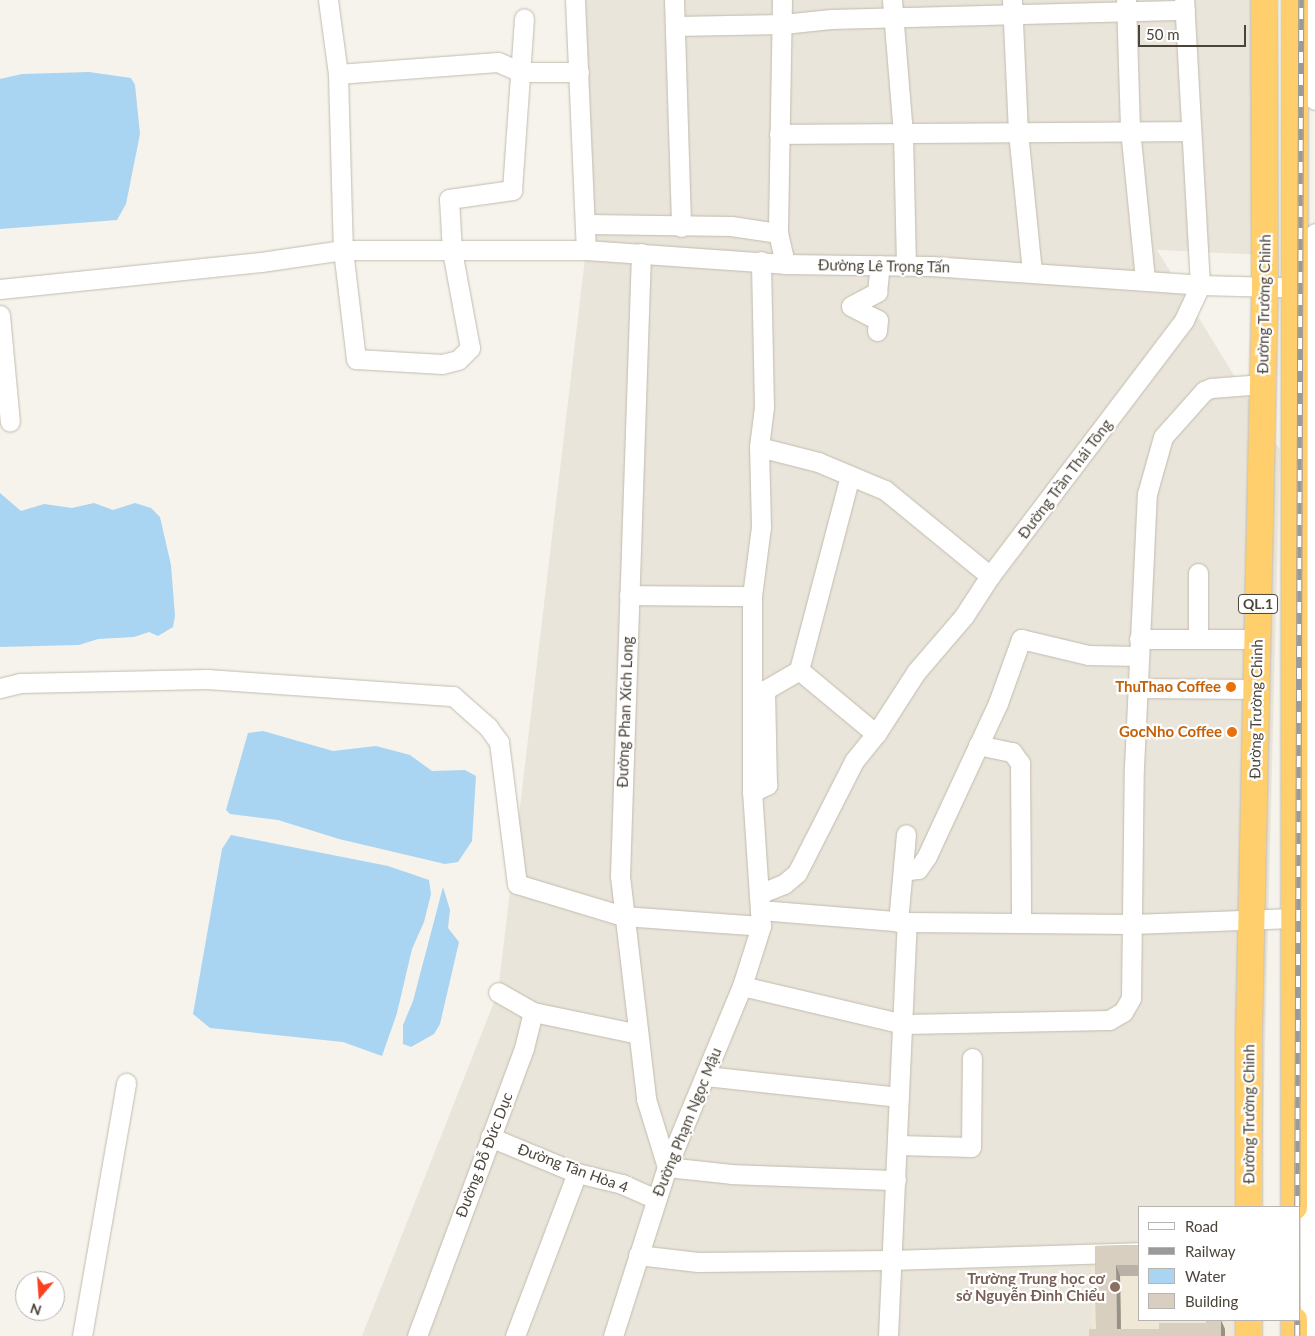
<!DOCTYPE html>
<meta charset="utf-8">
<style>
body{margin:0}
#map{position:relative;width:1315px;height:1336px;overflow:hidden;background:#f6f3ec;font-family:Lato,sans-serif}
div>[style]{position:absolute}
.residential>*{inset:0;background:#eae5da}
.education>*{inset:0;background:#efe8d6}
.water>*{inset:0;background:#a9d4f2}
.roads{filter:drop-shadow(0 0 1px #c2bbae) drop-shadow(0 0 1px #c2bbae)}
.minor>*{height:19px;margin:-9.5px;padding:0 9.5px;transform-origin:9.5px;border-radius:9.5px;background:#fff}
.highway>*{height:26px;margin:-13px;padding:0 13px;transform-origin:13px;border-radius:13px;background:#ffcf6e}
.rail>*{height:5.5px;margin-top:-2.75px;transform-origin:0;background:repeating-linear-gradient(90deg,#fff 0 11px,#9a9a9a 0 22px);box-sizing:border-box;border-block:1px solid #9a9a9a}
.wall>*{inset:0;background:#bab2a6}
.shaded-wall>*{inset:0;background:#979187}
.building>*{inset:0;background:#d8cfc1}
.dots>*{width:14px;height:14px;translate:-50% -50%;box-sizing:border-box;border:2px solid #fff;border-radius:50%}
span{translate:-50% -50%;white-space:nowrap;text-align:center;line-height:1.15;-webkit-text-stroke:4.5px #fff;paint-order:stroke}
.shield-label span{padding:1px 4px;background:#fff;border:1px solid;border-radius:4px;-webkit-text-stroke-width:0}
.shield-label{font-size:14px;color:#4b4439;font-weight:700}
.street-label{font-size:15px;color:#4b4439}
.food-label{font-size:15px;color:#c56008;font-weight:700}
.right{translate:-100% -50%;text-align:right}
.education-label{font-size:15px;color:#785e54;font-weight:700}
.legend{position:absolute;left:1138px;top:1206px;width:162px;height:115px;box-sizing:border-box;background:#fff;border:1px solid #b7b4b0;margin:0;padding:6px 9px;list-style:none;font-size:15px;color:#4b4439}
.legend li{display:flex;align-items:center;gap:10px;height:25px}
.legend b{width:25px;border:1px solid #b7b4b0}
.north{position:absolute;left:15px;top:1271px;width:50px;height:50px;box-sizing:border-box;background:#fff;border:1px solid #b7b4b0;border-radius:50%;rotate:198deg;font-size:14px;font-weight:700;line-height:20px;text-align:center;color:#4b4439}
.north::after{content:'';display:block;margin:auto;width:18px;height:22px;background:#fc3f1d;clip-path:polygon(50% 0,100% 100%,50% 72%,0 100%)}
.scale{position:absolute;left:1138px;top:25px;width:108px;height:22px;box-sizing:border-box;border:2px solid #4b4439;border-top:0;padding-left:6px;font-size:15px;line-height:18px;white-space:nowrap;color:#4b4439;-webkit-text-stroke:4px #fff;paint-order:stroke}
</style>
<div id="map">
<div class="residential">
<i style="clip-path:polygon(577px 0,1260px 0,1265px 255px,1157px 250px,1280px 450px,1261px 1207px,1139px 1207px,1139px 1320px,1258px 1320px,1258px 1336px,362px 1336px,498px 992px,586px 250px)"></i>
</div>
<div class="education">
<i style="clip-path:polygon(1091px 1254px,1139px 1254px,1139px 1320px,1233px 1320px,1233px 1336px,1092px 1336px)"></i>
</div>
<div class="water">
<i style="clip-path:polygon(89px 72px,131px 78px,135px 85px,140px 134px,126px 204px,117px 220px,0 229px,0 79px,22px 74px)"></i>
<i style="clip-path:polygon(0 493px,21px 511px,44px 504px,72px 508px,94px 503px,113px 510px,135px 503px,151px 508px,160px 517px,171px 565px,175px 616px,173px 627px,158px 636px,149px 632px,134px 637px,98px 639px,79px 645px,0 647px)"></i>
<i style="clip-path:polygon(263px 731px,333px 751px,376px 746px,410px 755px,432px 771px,465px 770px,476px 776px,472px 841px,458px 862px,445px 864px,339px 839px,278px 820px,230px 814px,226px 810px,248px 733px)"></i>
<i style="clip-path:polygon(231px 835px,388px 866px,429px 880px,431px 894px,424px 922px,412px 949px,397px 1013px,382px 1056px,343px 1042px,210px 1028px,193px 1014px,222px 849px)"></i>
<i style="clip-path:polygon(443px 887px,450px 910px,448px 928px,459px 942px,440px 1024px,434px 1034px,411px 1047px,403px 1044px,403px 1025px,413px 1001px)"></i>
</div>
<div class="roads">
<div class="minor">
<i style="left:328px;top:0;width:75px;rotate:82.3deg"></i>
<i style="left:338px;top:74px;width:176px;rotate:88.4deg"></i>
<i style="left:343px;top:250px;width:110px;rotate:83.2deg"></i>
<i style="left:356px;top:359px;width:86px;rotate:3.3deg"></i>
<i style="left:442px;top:364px;width:16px;rotate:-14deg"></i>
<i style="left:458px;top:360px;width:17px;rotate:-45deg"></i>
<i style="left:470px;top:348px;width:99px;rotate:-100.5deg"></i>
<i style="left:452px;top:251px;width:52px;rotate:-93.3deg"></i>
<i style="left:449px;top:199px;width:64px;rotate:-8.1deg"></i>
<i style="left:512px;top:190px;width:172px;rotate:-86deg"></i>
<i style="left:575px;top:0;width:250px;rotate:87.5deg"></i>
<i style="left:674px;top:0;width:227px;rotate:88.2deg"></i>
<i style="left:782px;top:0;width:233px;rotate:91deg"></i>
<i style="left:778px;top:233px;width:32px;rotate:77deg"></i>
<i style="left:892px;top:0;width:133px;rotate:85.3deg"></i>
<i style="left:903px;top:133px;width:132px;rotate:88.7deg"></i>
<i style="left:1012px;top:0;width:132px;rotate:87.4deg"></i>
<i style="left:1018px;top:132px;width:141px;rotate:84.3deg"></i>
<i style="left:1312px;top:0;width:100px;rotate:88.3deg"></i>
<i style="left:1126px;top:1px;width:128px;rotate:88.2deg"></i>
<i style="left:1130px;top:129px;width:151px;rotate:84.3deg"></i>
<i style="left:675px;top:26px;width:108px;rotate:-1.1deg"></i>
<i style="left:783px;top:24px;width:48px;rotate:-5.9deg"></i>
<i style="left:831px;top:19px;width:354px;rotate:-1.5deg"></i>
<i style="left:338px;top:74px;width:160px;rotate:-4.3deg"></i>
<i style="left:498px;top:62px;width:24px;rotate:24deg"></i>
<i style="left:520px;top:72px;width:59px"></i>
<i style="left:779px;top:134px;width:412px;rotate:-0.4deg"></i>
<i style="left:587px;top:224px;width:144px;rotate:0.8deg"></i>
<i style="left:731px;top:226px;width:48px;rotate:8.5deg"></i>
<i style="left:641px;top:253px;width:623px;rotate:91.93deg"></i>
<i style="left:620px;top:876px;width:225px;rotate:83.3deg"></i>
<i style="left:646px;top:1099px;width:71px;rotate:72.8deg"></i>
<i style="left:0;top:289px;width:262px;rotate:-5.9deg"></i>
<i style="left:261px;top:262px;width:83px;rotate:-8.3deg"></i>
<i style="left:343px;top:250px;width:243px"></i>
<i style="left:586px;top:250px;width:199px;rotate:4deg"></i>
<i style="left:785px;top:264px;width:146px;rotate:0.8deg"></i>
<i style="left:931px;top:266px;width:270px;rotate:4deg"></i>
<i style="left:1200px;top:285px;width:115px;rotate:1.5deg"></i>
<i style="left:0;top:315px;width:107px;rotate:84.7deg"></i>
<i style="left:877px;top:331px;width:11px;rotate:-85deg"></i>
<i style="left:878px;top:320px;width:30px;rotate:-153deg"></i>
<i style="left:851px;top:306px;width:30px;rotate:-28deg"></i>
<i style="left:877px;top:292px;width:27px;rotate:-84deg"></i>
<i style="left:759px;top:447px;width:61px;rotate:14.3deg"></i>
<i style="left:818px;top:462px;width:73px;rotate:22.7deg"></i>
<i style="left:885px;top:490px;width:136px;rotate:39.3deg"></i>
<i style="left:629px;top:595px;width:123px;rotate:0.5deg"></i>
<i style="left:1139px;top:639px;width:118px"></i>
<i style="left:1198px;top:639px;width:66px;rotate:-90deg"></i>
<i style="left:799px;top:670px;width:100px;rotate:39.7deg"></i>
<i style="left:0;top:688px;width:21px;rotate:-14deg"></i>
<i style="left:20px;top:683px;width:187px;rotate:-1.2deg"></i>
<i style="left:207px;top:679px;width:247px;rotate:4deg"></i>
<i style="left:453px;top:696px;width:47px;rotate:41.5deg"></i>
<i style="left:488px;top:727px;width:19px;rotate:54deg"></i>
<i style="left:499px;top:742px;width:143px;rotate:82.8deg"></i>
<i style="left:517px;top:884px;width:111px;rotate:16.8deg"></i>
<i style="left:623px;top:916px;width:138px;rotate:4.1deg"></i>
<i style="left:1137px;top:688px;width:119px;rotate:0.5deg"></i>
<i style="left:978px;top:745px;width:35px;rotate:12deg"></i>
<i style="left:1012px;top:752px;width:14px;rotate:54deg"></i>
<i style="left:1020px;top:763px;width:158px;rotate:89.6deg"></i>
<i style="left:752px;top:792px;width:17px;rotate:-25deg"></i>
<i style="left:767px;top:785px;width:95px;rotate:-91.2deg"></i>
<i style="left:765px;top:690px;width:39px;rotate:-30deg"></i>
<i style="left:799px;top:670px;width:201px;rotate:-75.3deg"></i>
<i style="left:903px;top:871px;width:15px;rotate:-8deg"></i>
<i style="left:918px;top:869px;width:16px;rotate:-55deg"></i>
<i style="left:927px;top:856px;width:169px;rotate:-65.1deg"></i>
<i style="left:998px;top:703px;width:68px;rotate:-70.2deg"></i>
<i style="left:1021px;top:639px;width:69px;rotate:13.4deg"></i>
<i style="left:1088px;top:655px;width:50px;rotate:1.1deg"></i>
<i style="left:759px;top:894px;width:27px;rotate:-22deg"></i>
<i style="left:784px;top:884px;width:17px;rotate:-40deg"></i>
<i style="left:797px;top:873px;width:126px;rotate:-63deg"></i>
<i style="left:854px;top:761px;width:35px;rotate:-51deg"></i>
<i style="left:876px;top:734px;width:74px;rotate:-57.2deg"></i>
<i style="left:916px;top:672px;width:74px;rotate:-49.4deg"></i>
<i style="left:964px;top:616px;width:48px;rotate:-57deg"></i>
<i style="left:990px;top:576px;width:321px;rotate:-52.8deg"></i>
<i style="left:1184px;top:320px;width:38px;rotate:-65deg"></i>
<i style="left:1200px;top:285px;width:285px;rotate:-93.2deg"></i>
<i style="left:760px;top:910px;width:147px;rotate:4.7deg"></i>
<i style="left:907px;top:922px;width:225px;rotate:0.5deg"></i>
<i style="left:1132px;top:924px;width:162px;rotate:-2.1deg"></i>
<i style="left:898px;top:922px;width:88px;rotate:-84.8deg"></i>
<i style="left:742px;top:986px;width:166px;rotate:13.2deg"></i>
<i style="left:904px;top:1024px;width:205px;rotate:-1.1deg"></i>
<i style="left:1109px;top:1020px;width:16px;rotate:-30deg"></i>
<i style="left:1123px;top:1012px;width:16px;rotate:-60deg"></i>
<i style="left:1131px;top:998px;width:231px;rotate:-89.3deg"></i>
<i style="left:1134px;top:767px;width:273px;rotate:-87.3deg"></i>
<i style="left:1147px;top:494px;width:59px;rotate:-74.3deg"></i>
<i style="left:1163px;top:437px;width:62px;rotate:-48.3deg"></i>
<i style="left:1204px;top:391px;width:8px;rotate:-23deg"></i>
<i style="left:1211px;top:388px;width:52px;rotate:-4.4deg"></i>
<i style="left:533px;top:1012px;width:107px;rotate:11.8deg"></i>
<i style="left:706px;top:1076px;width:194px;rotate:6.2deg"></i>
<i style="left:490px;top:1137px;width:94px;rotate:22.5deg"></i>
<i style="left:577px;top:1173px;width:46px;rotate:13.7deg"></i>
<i style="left:622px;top:1184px;width:36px;rotate:24deg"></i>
<i style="left:898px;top:1145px;width:73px;rotate:1.6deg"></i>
<i style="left:971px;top:1147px;width:89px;rotate:-89.4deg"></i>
<i style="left:667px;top:1167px;width:64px;rotate:6.2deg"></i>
<i style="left:731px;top:1174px;width:165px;rotate:2.1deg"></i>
<i style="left:638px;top:1255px;width:60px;rotate:6.7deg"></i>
<i style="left:698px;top:1262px;width:192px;rotate:-0.6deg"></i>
<i style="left:890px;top:1260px;width:249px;rotate:-1.8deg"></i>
<i style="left:82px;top:1336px;width:257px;rotate:-80.1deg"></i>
<i style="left:417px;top:1336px;width:307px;rotate:-69.6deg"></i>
<i style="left:524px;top:1048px;width:37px;rotate:-76deg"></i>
<i style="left:533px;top:1012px;width:40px;rotate:-150.3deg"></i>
<i style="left:515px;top:1336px;width:174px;rotate:-69.2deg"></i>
<i style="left:613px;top:1336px;width:177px;rotate:-72.3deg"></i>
<i style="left:667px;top:1167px;width:196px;rotate:-67.5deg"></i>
<i style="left:742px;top:986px;width:63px;rotate:-72.4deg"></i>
<i style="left:761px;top:926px;width:134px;rotate:-93.8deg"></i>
<i style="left:752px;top:792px;width:196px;rotate:-90deg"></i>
<i style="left:752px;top:596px;width:70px;rotate:-82.6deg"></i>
<i style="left:761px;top:527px;width:80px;rotate:-91.4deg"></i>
<i style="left:759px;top:447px;width:40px;rotate:-82.9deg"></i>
<i style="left:764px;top:407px;width:146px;rotate:-91.2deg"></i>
<i style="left:888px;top:1336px;width:414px;rotate:-87.4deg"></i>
<i style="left:1310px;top:1336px;width:518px;rotate:-90.22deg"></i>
<i style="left:1308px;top:818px;width:226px;rotate:-89deg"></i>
<i style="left:1312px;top:592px;width:151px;rotate:-90.8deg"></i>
<i style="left:1310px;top:441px;width:208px;rotate:-88.6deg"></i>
</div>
<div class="highway">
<i style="left:1249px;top:1207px;width:174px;rotate:-90deg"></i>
<i style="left:1249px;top:1033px;width:746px;rotate:-88.77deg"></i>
<i style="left:1265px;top:287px;width:287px;rotate:-90.2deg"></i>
<i style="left:1294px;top:1207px;width:1207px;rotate:-89.95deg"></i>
<i style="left:1249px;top:1320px;width:16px;rotate:90deg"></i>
<i style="left:1294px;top:1320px;width:16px;rotate:90deg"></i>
</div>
</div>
<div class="rail">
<i style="left:1297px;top:1207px;width:1207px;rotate:-89.81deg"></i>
<i style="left:1297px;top:1336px;width:16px;rotate:-90deg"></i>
</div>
<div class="wall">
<i style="clip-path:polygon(1139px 1245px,1139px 1276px,1120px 1276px,1121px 1329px,1225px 1329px,1096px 1329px,1095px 1246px)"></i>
</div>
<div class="shaded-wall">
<i style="clip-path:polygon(1116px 1265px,1120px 1276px,1121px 1336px,1117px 1329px)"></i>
<i style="clip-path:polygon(1221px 1320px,1225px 1329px,1225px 1336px,1221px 1336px)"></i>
</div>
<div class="building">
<i style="clip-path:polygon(1139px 1245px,1139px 1265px,1116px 1265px,1117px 1329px,1159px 1329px,1159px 1323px,1206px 1323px,1206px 1320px,1221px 1320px,1221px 1336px,1089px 1336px,1089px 1329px,1096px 1329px,1095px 1246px)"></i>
</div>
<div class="dots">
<i style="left:1231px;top:687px;background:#e8710a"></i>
<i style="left:1232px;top:732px;background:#e8710a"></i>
<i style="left:1115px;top:1287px;background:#8d6e63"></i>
</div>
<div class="shield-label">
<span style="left:1258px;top:604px">QL.1</span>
</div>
<div class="street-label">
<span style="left:884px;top:266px;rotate:1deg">Đường Lê Trọng Tấn</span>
<span style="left:1264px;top:304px;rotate:-89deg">Đường Trường Chinh</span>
<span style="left:1065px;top:479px;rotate:-53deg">Đường Trần Thái Tông</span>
<span style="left:1256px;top:709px;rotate:-89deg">Đường Trường Chinh</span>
<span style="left:625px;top:712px;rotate:-88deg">Đường Phan Xích Long</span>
<span style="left:1249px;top:1114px;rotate:-90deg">Đường Trường Chinh</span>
<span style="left:687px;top:1122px;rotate:-68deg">Đường Phạm Ngọc Mậu</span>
<span style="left:484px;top:1155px;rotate:-69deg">Đường Đỗ Đức Dục</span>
<span style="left:573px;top:1168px;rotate:20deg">Đường Tân Hòa 4</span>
</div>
<div class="food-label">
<span class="right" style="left:1221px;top:687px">ThuThao Coffee</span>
<span class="right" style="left:1222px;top:732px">GocNho Coffee</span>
</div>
<div class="education-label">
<span class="right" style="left:1105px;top:1287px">Trường Trung học cơ<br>sở Nguyễn Đình Chiểu</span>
</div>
<ul class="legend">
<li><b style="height:6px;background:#fff"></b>Road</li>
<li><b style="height:6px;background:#9a9a9a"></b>Railway</li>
<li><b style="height:14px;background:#a9d4f2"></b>Water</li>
<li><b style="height:14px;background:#d8cfc1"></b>Building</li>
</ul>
<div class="north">N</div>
<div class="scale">50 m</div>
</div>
